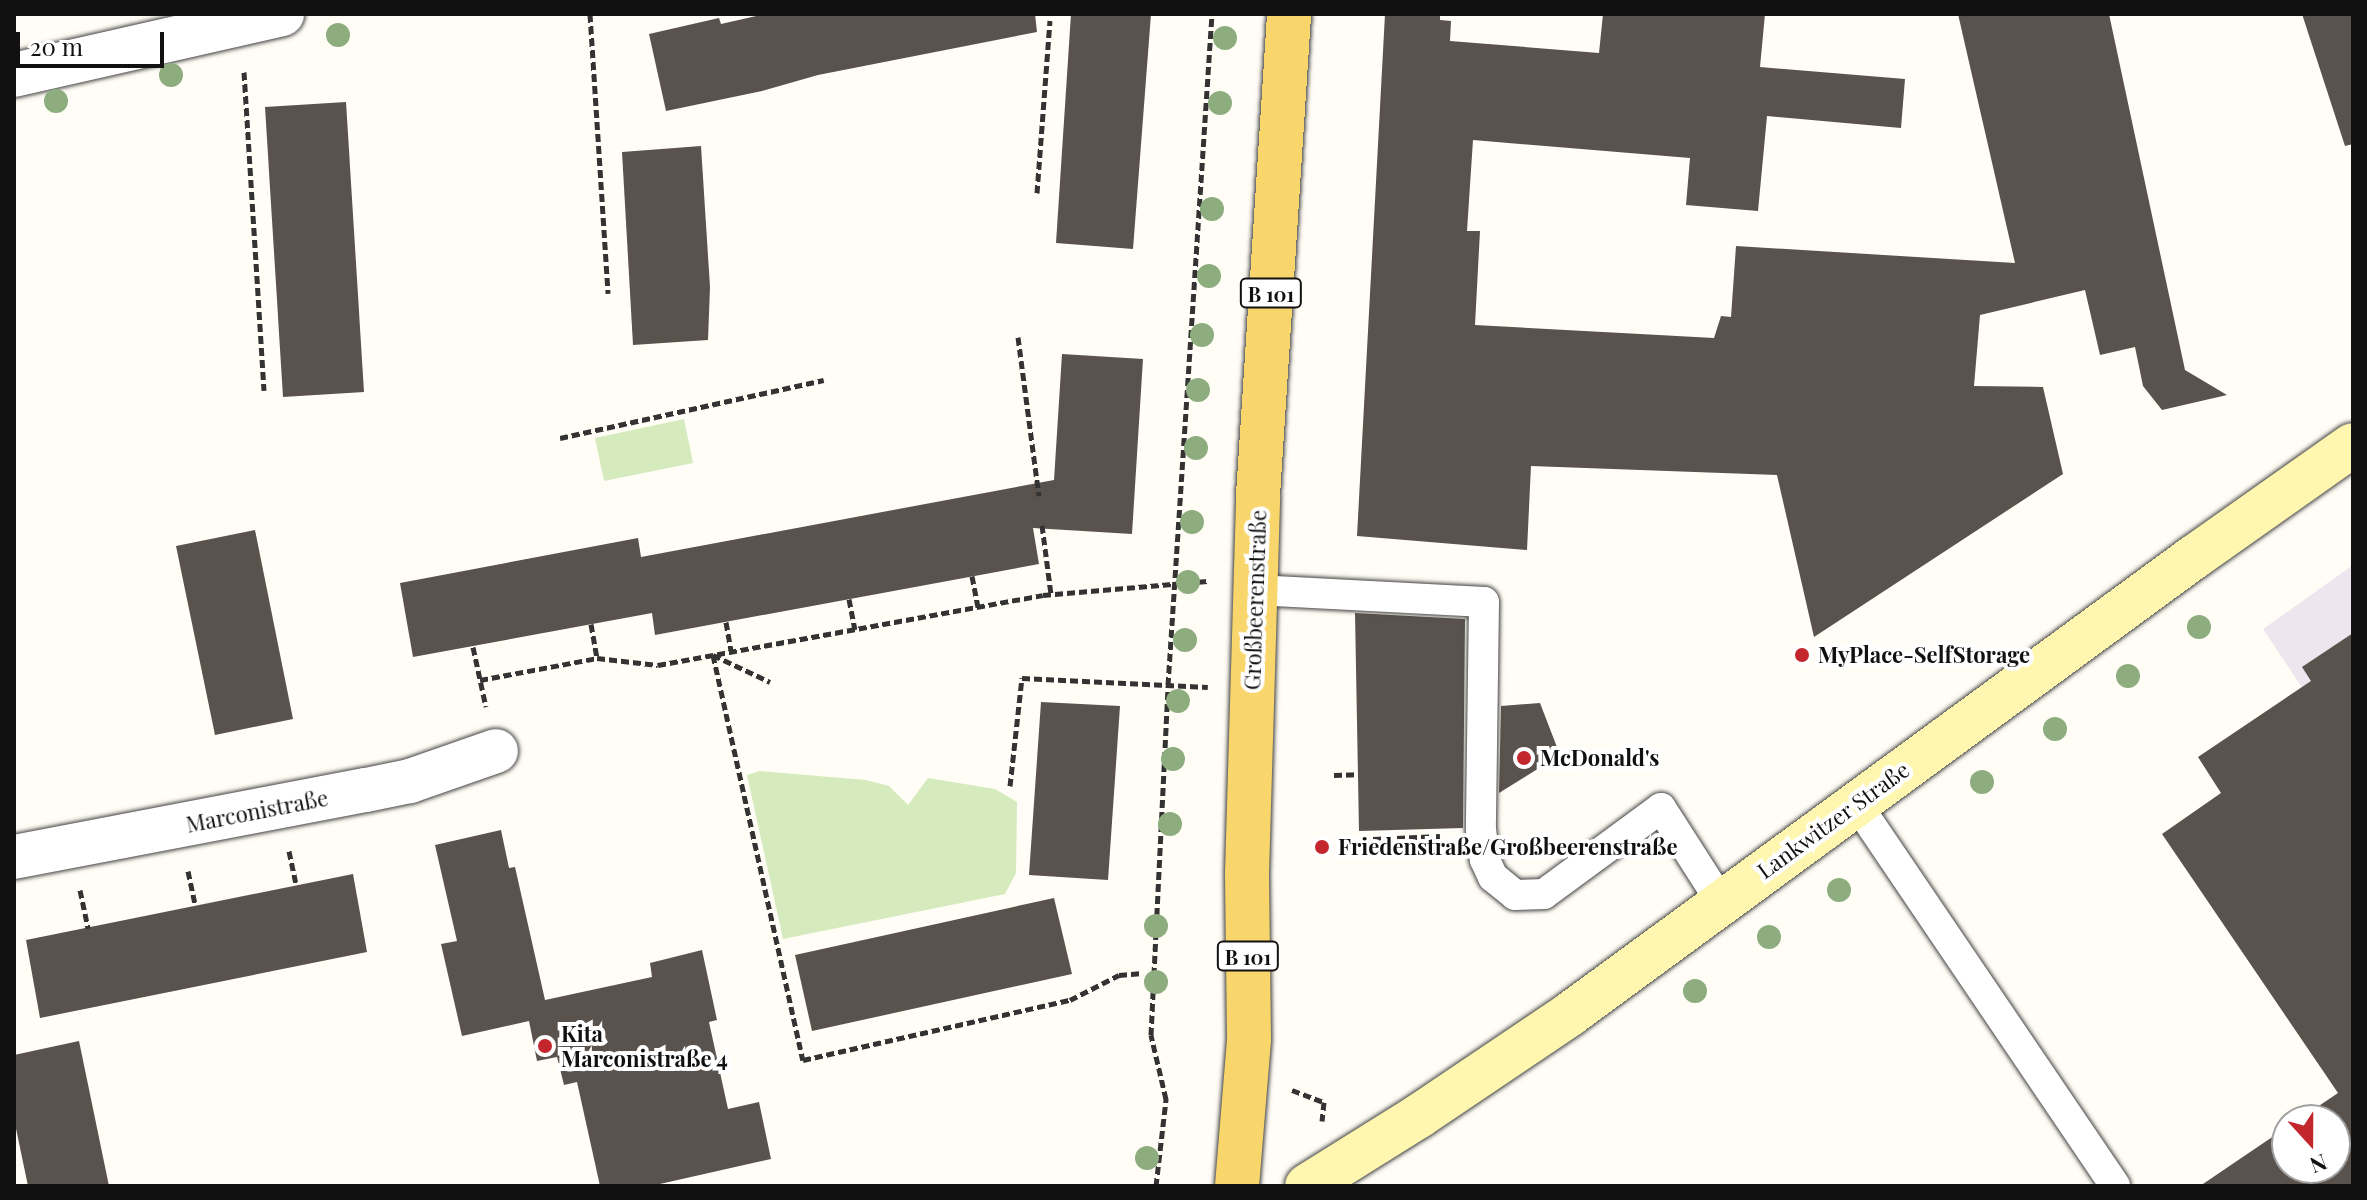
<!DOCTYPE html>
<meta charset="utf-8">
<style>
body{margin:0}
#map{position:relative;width:2367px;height:1200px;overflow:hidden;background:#fffdf5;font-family:"Playfair Display",serif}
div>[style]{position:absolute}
.industrial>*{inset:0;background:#eee6ef}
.green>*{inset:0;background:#d5ebbd}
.building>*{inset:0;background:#5a524d}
.path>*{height:5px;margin-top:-2.5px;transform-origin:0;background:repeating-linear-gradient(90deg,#333 0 8px,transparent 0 12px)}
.roads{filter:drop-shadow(0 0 2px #444) drop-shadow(0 0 2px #444)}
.service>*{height:30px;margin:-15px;padding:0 15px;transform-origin:15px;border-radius:15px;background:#fff}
.minor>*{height:44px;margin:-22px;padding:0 22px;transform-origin:22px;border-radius:22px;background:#fff}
.secondary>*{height:44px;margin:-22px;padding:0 22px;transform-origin:22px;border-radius:22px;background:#fff6b0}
.primary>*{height:44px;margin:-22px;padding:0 22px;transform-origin:22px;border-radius:22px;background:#f9d66b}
.trees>*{width:24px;height:24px;margin:-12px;border-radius:50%;background:#8dad7f}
.dots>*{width:22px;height:22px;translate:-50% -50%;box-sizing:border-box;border:4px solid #fff;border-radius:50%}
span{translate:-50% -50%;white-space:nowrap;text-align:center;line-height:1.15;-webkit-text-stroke:8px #fff;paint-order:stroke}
.shield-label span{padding:2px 6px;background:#fff;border:2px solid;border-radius:6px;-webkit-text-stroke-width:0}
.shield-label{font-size:20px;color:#111;font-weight:700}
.street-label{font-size:22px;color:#111}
.poi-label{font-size:22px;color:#111;font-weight:700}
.left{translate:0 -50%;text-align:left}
.frame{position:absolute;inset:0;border:16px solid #111;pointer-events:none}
.north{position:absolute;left:2271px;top:1104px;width:80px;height:80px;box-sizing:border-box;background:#fff;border:2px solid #a0a0a0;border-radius:50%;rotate:159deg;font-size:22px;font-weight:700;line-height:32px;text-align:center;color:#111}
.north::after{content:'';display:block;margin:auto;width:28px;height:36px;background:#c4262e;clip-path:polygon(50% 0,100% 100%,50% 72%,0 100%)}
.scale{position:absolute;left:16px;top:32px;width:148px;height:36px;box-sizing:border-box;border:4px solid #111;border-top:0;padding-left:10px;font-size:24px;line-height:28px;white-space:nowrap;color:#111;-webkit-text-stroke:6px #fff;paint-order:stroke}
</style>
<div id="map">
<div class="industrial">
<i style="clip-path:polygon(2353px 565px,2353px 764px,2263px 629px)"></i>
</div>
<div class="green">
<i style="clip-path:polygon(684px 419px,693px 463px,604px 481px,595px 438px)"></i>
<i style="clip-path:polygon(760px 771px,866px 780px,889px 786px,908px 805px,928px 778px,995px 789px,1017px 802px,1016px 873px,1005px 894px,783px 939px,747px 775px)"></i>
</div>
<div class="building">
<i style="clip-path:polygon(765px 14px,1035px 14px,1037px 32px,818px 75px,762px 91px,666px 111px,649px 34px,719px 18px,721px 24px)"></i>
<i style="clip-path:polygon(1071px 14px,1151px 14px,1133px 249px,1056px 243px)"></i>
<i style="clip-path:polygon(1385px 14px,1440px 14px,1440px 20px,1451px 21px,1450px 41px,1599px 53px,1603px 14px,1765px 14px,1760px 67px,1905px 79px,1901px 128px,1767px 116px,1758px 211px,1686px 205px,1690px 158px,1473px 140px,1467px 231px,1480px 231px,1475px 325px,1714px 338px,1721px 316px,1731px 317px,1736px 246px,2015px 263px,1958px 14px,2109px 14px,2185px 370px,2227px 395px,2162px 410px,2143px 386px,2135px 347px,2100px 355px,2085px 290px,1980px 315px,1974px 386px,2043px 387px,2063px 474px,1814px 637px,1777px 475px,1531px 466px,1527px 550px,1357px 536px)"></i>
<i style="clip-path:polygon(2302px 14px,2353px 14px,2353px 144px,2345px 146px)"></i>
<i style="clip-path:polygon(346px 102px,364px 392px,283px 397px,265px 107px)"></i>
<i style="clip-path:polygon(701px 146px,710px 287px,708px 340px,633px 345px,622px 152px)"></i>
<i style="clip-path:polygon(1062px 354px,1143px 359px,1132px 534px,1033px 528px,1039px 564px,655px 635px,652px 613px,413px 657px,400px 583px,638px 538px,641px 557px,1054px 480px)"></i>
<i style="clip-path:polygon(255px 530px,293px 719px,215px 735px,176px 546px)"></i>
<i style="clip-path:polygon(1355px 613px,1465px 619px,1463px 828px,1359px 831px)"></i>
<i style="clip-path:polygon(2353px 633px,2353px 1186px,2200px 1186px,2287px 1127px,2287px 1168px,2335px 1168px,2335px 1120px,2298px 1120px,2338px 1093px,2162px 834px,2221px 793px,2198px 757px,2311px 681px,2302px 667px)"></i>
<i style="clip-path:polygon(1041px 702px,1120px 706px,1108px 880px,1029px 875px)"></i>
<i style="clip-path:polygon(1540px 703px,1560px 755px,1499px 793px,1501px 706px)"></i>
<i style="clip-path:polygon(501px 830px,509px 868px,515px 867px,545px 1000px,652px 977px,650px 963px,702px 950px,717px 1020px,709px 1022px,728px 1109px,759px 1102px,771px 1159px,651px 1186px,600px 1186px,577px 1082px,564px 1085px,557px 1057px,537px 1061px,529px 1021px,462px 1036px,441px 944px,457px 941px,435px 845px)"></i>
<i style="clip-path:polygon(353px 874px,367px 952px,40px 1018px,26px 940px)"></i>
<i style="clip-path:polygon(1054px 898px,1072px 974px,812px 1031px,795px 955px)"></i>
<i style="clip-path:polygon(79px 1041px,109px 1186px,28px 1186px,14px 1119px,14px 1055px)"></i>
</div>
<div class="path">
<i style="left:590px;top:14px;width:280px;rotate:86.3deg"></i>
<i style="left:244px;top:72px;width:319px;rotate:86.4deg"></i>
<i style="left:1037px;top:193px;width:173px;rotate:-85.7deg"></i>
<i style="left:1018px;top:337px;width:160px;rotate:82.5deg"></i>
<i style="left:560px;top:438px;width:270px;rotate:-12.4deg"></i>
<i style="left:1042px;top:525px;width:70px;rotate:82.6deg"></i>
<i style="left:972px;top:576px;width:32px;rotate:79deg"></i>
<i style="left:849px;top:599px;width:31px;rotate:79deg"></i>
<i style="left:726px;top:622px;width:29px;rotate:80deg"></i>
<i style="left:591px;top:624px;width:35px;rotate:80deg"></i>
<i style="left:473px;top:647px;width:61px;rotate:77.8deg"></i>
<i style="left:713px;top:655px;width:415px;rotate:77.5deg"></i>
<i style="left:803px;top:1060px;width:274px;rotate:-12.7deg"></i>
<i style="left:1070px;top:1000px;width:55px;rotate:-27deg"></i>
<i style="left:1119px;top:975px;width:24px;rotate:-5deg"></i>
<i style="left:713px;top:655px;width:63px;rotate:25.3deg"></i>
<i style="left:480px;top:680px;width:119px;rotate:-10.6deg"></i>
<i style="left:597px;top:658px;width:61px;rotate:6.5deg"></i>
<i style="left:658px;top:665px;width:391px;rotate:-10.3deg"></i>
<i style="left:1043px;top:595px;width:165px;rotate:-4.9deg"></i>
<i style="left:1334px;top:775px;width:24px;rotate:-2deg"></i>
<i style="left:1010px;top:786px;width:109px;rotate:-83.7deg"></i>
<i style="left:1022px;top:678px;width:186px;rotate:2.8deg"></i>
<i style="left:1373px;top:839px;width:67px;rotate:-2.6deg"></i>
<i style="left:289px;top:851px;width:35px;rotate:78deg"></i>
<i style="left:188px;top:871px;width:35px;rotate:78deg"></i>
<i style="left:80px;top:890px;width:39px;rotate:78deg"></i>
<i style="left:1292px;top:1090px;width:34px;rotate:21deg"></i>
<i style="left:1324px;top:1102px;width:19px;rotate:96deg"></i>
<i style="left:1156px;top:1186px;width:88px;rotate:-83.4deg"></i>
<i style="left:1166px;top:1099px;width:66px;rotate:-103.2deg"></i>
<i style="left:1151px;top:1035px;width:350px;rotate:-87.2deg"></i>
<i style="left:1168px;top:685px;width:672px;rotate:-86.25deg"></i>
</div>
<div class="roads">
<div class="service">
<i style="left:1256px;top:590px;width:228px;rotate:3deg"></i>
<i style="left:1484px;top:602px;width:227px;rotate:90.8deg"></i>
<i style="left:1481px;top:829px;width:31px;rotate:83deg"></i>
<i style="left:1485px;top:860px;width:19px;rotate:65deg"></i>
<i style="left:1493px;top:877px;width:28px;rotate:39deg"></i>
<i style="left:1515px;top:895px;width:29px;rotate:-2deg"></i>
<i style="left:1544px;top:894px;width:145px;rotate:-36.3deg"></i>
<i style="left:1661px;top:808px;width:112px;rotate:57.4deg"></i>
<i style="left:1856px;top:803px;width:462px;rotate:55.9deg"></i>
</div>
<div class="minor">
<i style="left:14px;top:75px;width:275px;rotate:-12.8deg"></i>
<i style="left:14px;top:857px;width:358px;rotate:-10.8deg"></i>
<i style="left:366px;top:790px;width:45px;rotate:-11.6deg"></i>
<i style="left:410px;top:781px;width:91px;rotate:-19.2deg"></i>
</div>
<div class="secondary">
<i style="left:1307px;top:1186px;width:132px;rotate:-32deg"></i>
<i style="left:1419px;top:1116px;width:182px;rotate:-34deg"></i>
<i style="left:1570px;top:1014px;width:773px;rotate:-36.22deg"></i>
<i style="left:2194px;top:557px;width:194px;rotate:-35.2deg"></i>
</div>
<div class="primary">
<i style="left:1237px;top:1186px;width:147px;rotate:-85.3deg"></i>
<i style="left:1249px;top:1039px;width:166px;rotate:-90.7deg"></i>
<i style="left:1247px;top:873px;width:378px;rotate:-88.3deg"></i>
<i style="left:1258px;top:495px;width:482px;rotate:-86.3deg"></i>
</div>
</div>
<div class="trees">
<i style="left:338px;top:35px"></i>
<i style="left:1225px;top:38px"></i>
<i style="left:171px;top:75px"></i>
<i style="left:56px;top:101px"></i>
<i style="left:1220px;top:103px"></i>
<i style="left:1212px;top:209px"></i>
<i style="left:1209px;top:276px"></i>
<i style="left:1202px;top:335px"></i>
<i style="left:1198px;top:390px"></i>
<i style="left:1196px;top:448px"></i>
<i style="left:1192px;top:522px"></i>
<i style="left:1188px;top:582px"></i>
<i style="left:2199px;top:627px"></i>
<i style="left:1185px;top:640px"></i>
<i style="left:2128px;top:676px"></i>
<i style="left:1178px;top:701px"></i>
<i style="left:2055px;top:729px"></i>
<i style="left:1173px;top:759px"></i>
<i style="left:1982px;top:782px"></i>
<i style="left:1170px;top:824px"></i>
<i style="left:1839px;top:890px"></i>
<i style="left:1156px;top:926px"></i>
<i style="left:1769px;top:937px"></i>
<i style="left:1156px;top:982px"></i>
<i style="left:1695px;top:991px"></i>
<i style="left:1147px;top:1158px"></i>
</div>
<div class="dots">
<i style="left:1802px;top:655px;background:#c4262e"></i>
<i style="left:1524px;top:758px;background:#c4262e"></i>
<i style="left:1322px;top:847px;background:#c4262e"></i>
<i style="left:545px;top:1046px;background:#c4262e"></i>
</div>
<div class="shield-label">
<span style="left:1271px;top:293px">B 101</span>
<span style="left:1248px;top:956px">B 101</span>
</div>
<div class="street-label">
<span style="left:1255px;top:600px;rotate:-88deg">Großbeerenstraße</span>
<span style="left:257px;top:811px;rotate:-11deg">Marconistraße</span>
<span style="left:1833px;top:820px;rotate:-36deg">Lankwitzer Straße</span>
</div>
<div class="poi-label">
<span class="left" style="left:1818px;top:655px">MyPlace-SelfStorage</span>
<span class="left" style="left:1540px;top:758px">McDonald's</span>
<span class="left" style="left:1338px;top:847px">Friedenstraße/Großbeerenstraße</span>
<span class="left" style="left:561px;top:1046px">Kita<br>Marconistraße 4</span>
</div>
<div class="frame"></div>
<div class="north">N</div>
<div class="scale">20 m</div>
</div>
